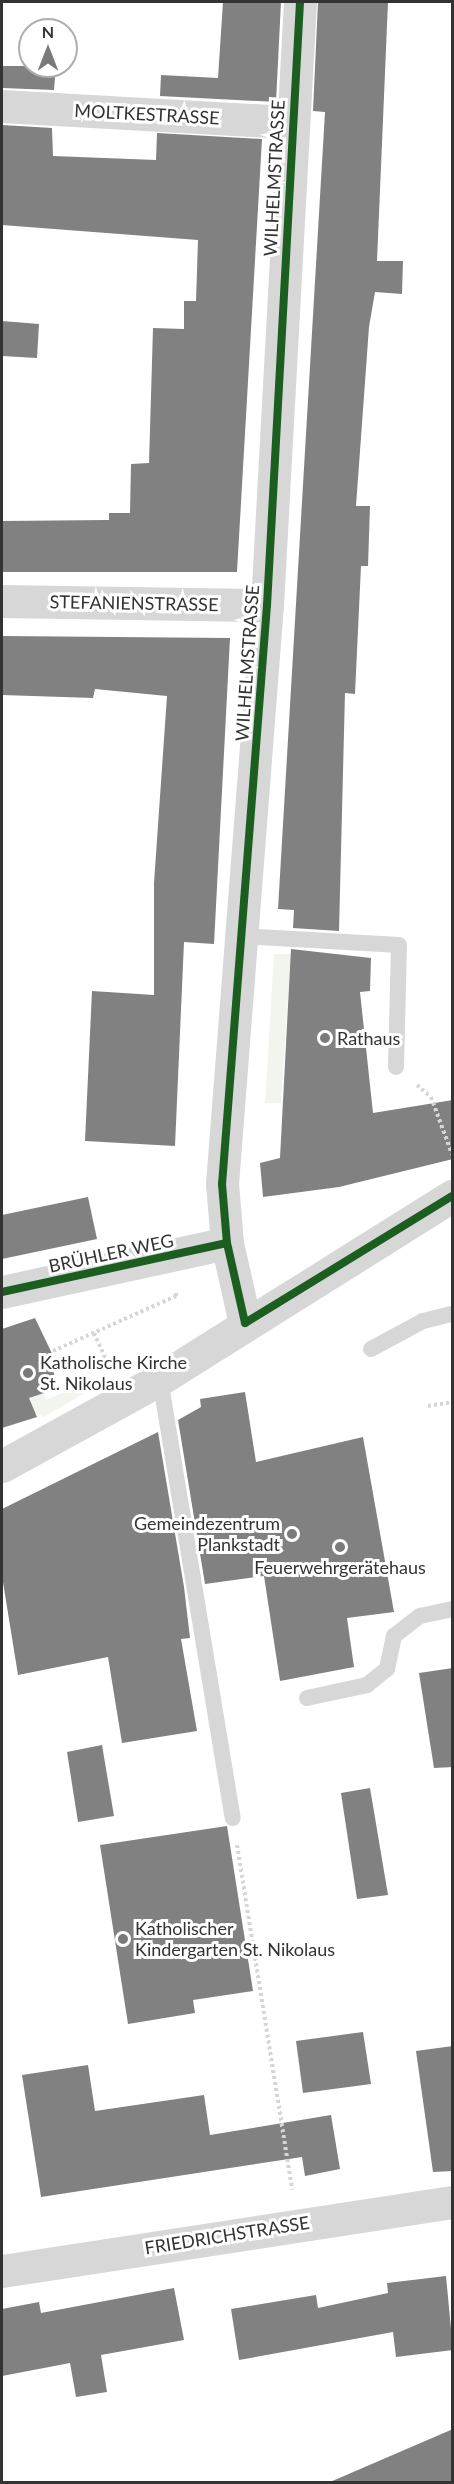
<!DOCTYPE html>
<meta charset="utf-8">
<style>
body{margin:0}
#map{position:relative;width:454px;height:2484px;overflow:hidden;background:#fff;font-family:Lato,sans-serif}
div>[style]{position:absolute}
.green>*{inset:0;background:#f1f5ed}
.building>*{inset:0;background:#818181}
.path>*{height:4px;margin-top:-2px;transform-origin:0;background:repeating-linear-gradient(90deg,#d6d6d6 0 3px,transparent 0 6px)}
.service>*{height:16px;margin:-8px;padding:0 8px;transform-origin:8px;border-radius:8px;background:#d7d7d7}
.minor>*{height:33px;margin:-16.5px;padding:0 16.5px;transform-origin:16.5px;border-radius:16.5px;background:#d7d7d7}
.tertiary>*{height:33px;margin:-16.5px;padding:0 16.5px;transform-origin:16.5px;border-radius:16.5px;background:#d7d7d7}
.cycleway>*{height:8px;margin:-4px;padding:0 4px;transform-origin:4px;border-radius:4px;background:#1b5e20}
.dots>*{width:16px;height:16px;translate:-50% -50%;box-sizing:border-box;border:3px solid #fff;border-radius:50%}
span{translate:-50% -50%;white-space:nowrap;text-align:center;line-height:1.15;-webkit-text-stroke:6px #fff;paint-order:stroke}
.street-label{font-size:18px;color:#333}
.poi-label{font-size:18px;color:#333}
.left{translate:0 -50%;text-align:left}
.right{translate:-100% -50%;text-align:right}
.frame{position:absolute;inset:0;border:3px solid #333;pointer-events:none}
.north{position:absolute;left:18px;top:18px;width:60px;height:60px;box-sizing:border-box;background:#fff;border:2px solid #adadad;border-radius:50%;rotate:0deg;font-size:16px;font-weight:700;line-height:24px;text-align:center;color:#333}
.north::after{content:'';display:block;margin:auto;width:21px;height:27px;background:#7a7a7a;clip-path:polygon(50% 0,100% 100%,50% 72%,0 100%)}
</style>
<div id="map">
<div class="green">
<i style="clip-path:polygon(274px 954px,291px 954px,281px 1103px,265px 1103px)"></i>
<i style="clip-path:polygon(82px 1385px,86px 1392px,44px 1417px,32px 1412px,27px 1398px,43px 1393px,46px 1400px)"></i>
</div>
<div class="building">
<i style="clip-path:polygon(223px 2px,281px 2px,276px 102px,160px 96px,161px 75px,218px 78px)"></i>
<i style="clip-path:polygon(318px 2px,388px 2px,377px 261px,403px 261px,402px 294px,375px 292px,369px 327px,356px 506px,370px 506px,368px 566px,361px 566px,355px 694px,345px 693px,339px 931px,293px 928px,294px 910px,278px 909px,325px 112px,313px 111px)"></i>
<i style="clip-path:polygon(2px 66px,56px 66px,54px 90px,2px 88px)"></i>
<i style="clip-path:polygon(2px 125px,52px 128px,53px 156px,156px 160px,157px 133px,262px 139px,237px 572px,2px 572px,2px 521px,109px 520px,109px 513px,130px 513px,131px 464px,149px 463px,153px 328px,184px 329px,184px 301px,196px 301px,198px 240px,2px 225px)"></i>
<i style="clip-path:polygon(2px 321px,39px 324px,37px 358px,2px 356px)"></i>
<i style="clip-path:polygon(2px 636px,230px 638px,214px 944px,184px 942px,175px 1146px,85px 1141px,92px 991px,154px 995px,154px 883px,167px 696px,95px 689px,93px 698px,2px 695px)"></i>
<i style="clip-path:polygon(291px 949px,371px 958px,370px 991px,360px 992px,373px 1113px,453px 1100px,453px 1159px,339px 1187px,263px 1197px,260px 1163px,280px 1158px)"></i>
<i style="clip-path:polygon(88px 1197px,97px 1239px,2px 1259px,2px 1215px)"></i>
<i style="clip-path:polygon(35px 1318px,58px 1366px,53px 1371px,59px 1388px,29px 1398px,37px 1417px,2px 1428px,2px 1329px)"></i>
<i style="clip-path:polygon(245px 1392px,256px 1462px,363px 1437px,394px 1612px,347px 1618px,354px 1667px,280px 1681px,264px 1576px,205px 1584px,178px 1420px,201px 1407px,200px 1399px)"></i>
<i style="clip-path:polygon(158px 1432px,184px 1587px,190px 1638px,181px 1639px,197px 1731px,122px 1743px,108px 1657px,18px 1675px,2px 1576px,2px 1509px)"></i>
<i style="clip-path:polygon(453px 1668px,453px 1767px,434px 1768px,419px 1673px)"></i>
<i style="clip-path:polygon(102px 1745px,114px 1816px,78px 1822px,67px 1752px)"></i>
<i style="clip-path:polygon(370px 1788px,388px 1895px,357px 1899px,341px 1793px)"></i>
<i style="clip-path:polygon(227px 1826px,253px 1991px,193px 2000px,195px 2013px,128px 2024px,100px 1845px)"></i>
<i style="clip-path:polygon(363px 2032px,371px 2084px,303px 2093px,296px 2041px)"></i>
<i style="clip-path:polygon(453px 2046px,453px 2171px,433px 2172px,416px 2051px)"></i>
<i style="clip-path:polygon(88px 2065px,95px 2111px,204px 2095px,210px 2135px,331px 2115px,340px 2169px,305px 2176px,302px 2157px,41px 2197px,22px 2075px)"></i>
<i style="clip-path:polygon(446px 2276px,453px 2350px,396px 2357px,393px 2332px,239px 2360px,231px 2309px,316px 2295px,318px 2308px,388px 2293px,387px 2283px)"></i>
<i style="clip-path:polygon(174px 2288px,184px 2340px,101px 2355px,107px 2392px,76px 2397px,70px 2363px,2px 2376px,2px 2309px,39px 2302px,41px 2313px)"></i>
<i style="clip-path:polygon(453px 2429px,453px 2482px,330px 2482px)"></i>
</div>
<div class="path">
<i style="left:417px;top:1085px;width:18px;rotate:41deg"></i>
<i style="left:431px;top:1097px;width:61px;rotate:69.8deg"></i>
<i style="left:94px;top:1333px;width:34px;rotate:66deg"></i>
<i style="left:53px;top:1351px;width:135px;rotate:-24.1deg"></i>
<i style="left:176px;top:1296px;width:5px;rotate:-90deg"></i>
<i style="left:428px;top:1406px;width:24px;rotate:-9deg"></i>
<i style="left:237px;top:1845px;width:349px;rotate:80.9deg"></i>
</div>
<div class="service">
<i style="left:242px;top:936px;width:157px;rotate:3.3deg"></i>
<i style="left:399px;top:945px;width:122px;rotate:91.4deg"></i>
<i style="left:371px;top:1349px;width:59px;rotate:-28.3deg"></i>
<i style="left:423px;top:1321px;width:30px;rotate:-14deg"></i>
<i style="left:160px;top:1379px;width:445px;rotate:80.6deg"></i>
<i style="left:307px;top:1698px;width:61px;rotate:-12.2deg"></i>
<i style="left:367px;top:1685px;width:26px;rotate:-39deg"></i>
<i style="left:387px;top:1669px;width:34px;rotate:-78deg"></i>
<i style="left:394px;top:1636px;width:33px;rotate:-38deg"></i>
<i style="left:420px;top:1616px;width:33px;rotate:-12deg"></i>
</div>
<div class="minor">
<i style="left:2px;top:106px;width:290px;rotate:3.2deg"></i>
<i style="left:2px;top:601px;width:265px;rotate:0.9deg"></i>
<i style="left:2px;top:1292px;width:230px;rotate:-12.3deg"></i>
<i style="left:245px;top:1323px;width:82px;rotate:-102.7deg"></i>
<i style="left:227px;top:1243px;width:59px;rotate:-94.8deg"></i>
<i style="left:222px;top:1184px;width:581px;rotate:-85.56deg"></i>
<i style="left:267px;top:605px;width:604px;rotate:-86.87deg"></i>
<i style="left:2px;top:2271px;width:455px;rotate:-8.7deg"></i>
</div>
<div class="tertiary">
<i style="left:2px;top:1466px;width:180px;rotate:-28.8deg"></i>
<i style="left:160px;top:1379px;width:345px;rotate:-32.1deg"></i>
</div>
<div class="cycleway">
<i style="left:300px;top:2px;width:604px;rotate:93.13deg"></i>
<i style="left:267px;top:605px;width:581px;rotate:94.44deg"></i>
<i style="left:222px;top:1184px;width:59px;rotate:85.2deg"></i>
<i style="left:227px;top:1243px;width:82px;rotate:77.3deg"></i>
<i style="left:245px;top:1323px;width:243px;rotate:-31.5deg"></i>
<i style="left:2px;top:1292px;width:230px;rotate:-12.3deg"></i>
</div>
<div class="dots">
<i style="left:325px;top:1038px;background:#7a7a7a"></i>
<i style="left:28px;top:1373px;background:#7a7a7a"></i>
<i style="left:292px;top:1534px;background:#7a7a7a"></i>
<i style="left:340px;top:1547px;background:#7a7a7a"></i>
<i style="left:123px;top:1939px;background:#7a7a7a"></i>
</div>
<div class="street-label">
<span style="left:147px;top:114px;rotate:3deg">MOLTKESTRASSE</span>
<span style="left:274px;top:178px;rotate:-87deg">WILHELMSTRASSE</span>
<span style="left:134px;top:603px;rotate:1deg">STEFANIENSTRASSE</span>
<span style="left:247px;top:663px;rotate:-86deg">WILHELMSTRASSE</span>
<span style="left:111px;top:1253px;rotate:-12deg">BRÜHLER WEG</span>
<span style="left:227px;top:2235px;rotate:-9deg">FRIEDRICHSTRASSE</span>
</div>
<div class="poi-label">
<span class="left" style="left:337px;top:1038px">Rathaus</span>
<span class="left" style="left:40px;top:1373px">Katholische Kirche<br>St. Nikolaus</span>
<span class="right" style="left:280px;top:1534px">Gemeindezentrum<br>Plankstadt</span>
<span style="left:340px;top:1567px">Feuerwehrgerätehaus</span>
<span class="left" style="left:135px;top:1939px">Katholischer<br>Kindergarten St. Nikolaus</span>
</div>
<div class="frame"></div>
<div class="north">N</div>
</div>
